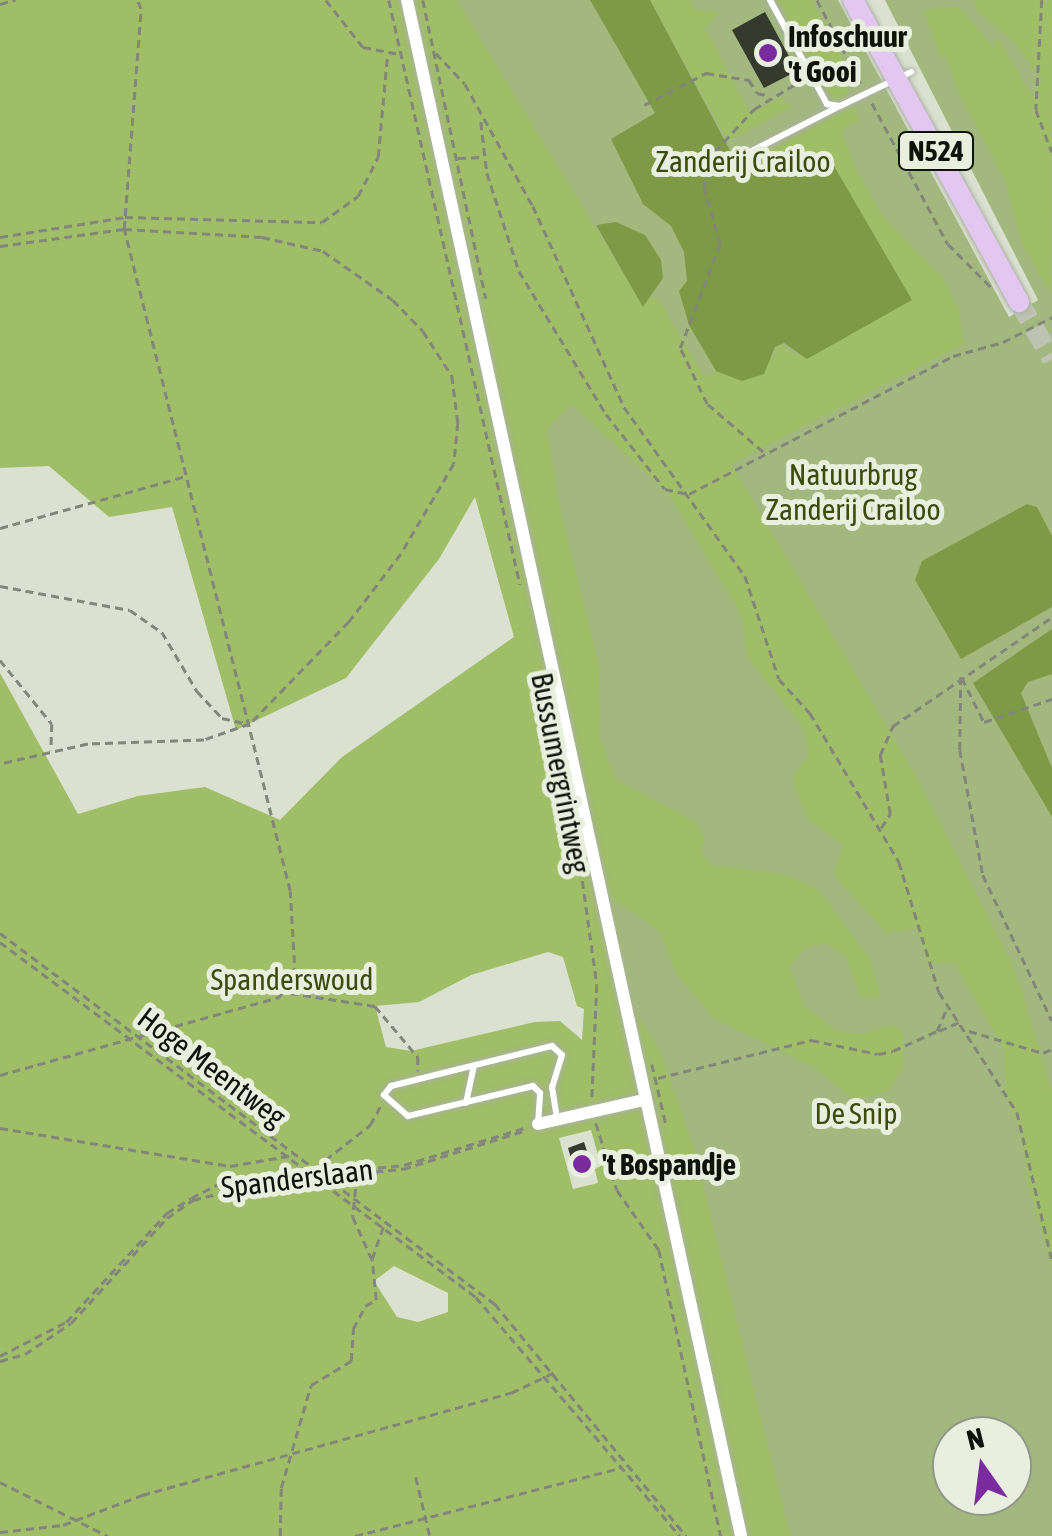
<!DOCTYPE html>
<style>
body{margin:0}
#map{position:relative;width:1052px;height:1536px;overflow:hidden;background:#dbe1d1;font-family:"Asap Condensed",sans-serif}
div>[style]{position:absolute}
.green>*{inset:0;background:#a3b87f}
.forest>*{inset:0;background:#a0bd68}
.water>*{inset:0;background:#7f9a47}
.building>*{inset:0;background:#353a2d}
.primary-tunnel>*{height:20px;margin-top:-10px;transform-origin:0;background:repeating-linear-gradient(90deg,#bdc2b3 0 20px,transparent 0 30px)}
.path>*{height:2.5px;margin-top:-1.25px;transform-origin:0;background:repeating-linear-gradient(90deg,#82867b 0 8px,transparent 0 13px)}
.roads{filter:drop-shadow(0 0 2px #abb1a2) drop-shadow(0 0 2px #abb1a2)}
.service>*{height:6px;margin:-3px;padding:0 3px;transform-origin:3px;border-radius:3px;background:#fff}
.minor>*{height:12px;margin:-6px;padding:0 6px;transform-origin:6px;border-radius:6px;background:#fff}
.primary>*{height:20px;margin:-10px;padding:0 10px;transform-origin:10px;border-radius:10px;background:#e2c8f1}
.path-bridge>*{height:2.5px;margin-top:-1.25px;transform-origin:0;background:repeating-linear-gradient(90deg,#82867b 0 8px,transparent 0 13px)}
.dots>*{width:28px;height:28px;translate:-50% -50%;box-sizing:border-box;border:5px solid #e8efde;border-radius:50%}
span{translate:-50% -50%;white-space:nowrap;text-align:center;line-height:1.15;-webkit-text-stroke:10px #e8efde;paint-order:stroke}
.shield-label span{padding:2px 8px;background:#e8efde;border:2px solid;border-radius:8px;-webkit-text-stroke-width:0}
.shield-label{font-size:28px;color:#10120c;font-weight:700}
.poi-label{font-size:30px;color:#10120c;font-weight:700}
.left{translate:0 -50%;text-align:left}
.park-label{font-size:30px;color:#3a4c0e}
.street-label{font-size:30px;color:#10120c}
.north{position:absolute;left:932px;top:1416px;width:100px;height:100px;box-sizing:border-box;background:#e8efde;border:2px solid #92978a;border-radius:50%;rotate:346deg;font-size:28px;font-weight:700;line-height:40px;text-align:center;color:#10120c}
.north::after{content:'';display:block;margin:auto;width:35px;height:45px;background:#7a2c9e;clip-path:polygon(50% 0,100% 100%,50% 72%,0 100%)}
</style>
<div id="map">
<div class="green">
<i style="clip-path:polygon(evenodd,414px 0,838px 0,1009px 317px,1038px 300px,885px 0,1052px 0,1052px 1536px,748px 1536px,414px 0,952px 1436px,1012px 1436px,1012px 1496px,952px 1496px,952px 1436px)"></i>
</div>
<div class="forest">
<i style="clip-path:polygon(evenodd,0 0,456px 0,643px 306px,652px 297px,660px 302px,704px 377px,716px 371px,742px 381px,773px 358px,779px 344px,795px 355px,912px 300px,827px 154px,791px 154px,742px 173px,734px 153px,747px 163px,854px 105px,859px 120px,841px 130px,856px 169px,882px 216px,943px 278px,959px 310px,964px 344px,731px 464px,918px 780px,1015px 970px,1052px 1092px,1052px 1267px,1028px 1184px,1021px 1130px,1006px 1098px,1004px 1049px,954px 963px,927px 963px,917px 928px,886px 933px,834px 875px,843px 844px,809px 820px,794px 784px,795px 772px,809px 756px,804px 729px,747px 656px,741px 614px,668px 493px,571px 404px,547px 429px,559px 504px,599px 666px,600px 738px,615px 779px,694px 821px,704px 836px,701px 854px,712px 865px,783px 874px,818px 889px,870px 959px,881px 997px,861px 997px,845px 955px,825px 943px,804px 948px,790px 967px,803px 1005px,837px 1031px,861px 1034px,893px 1025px,904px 1034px,902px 1069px,888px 1091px,854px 1100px,817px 1069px,714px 1018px,677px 974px,660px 932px,612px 897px,636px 1012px,662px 1056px,694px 1149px,790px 1536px,0 1536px,0 673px,78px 814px,138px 796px,205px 787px,280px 820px,342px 757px,514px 637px,475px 497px,439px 559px,346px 678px,236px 730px,172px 507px,109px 517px,49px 466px,0 468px,0 0,548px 952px,563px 957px,577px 1006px,584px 1009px,582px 1040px,560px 1021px,535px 1022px,411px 1051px,386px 1047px,375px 1006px,419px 1002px,471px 975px,548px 952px,0 0,591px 1130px,601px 1166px,595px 1169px,598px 1183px,573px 1189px,559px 1138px,591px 1130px,0 0,394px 1266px,448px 1293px,448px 1312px,418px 1322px,397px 1317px,374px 1281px,394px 1266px)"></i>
<i style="clip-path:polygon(650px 0,689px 0,695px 10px,719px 12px,705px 28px,750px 114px,779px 98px,793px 106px,728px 141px)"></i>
<i style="clip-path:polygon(777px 0,812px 0,845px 64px,848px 96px,833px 100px)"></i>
<i style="clip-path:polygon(975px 0,1052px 0,1051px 294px,1023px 246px,1005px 180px,956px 88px,946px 55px,941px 59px,924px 10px,958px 6px,994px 48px,997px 37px,1032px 96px,1042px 80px,1012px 40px,977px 11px)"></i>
</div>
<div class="water">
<i style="clip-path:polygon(590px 0,650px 0,742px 173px,791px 154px,827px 154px,912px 300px,807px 359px,784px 343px,775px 347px,764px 374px,742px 381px,716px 371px,689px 325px,679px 291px,687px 281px,684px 252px,671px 226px,643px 204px,611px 139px,655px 113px)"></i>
<i style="clip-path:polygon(616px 222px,645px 235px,661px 260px,663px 278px,643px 307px,596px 225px)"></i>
<i style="clip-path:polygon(1027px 504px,1037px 507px,1052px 536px,1052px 607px,961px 659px,915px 580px,922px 561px)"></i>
<i style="clip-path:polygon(1052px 629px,1052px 674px,1028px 682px,1021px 693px,1052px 768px,1052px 817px,973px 683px)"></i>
</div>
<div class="building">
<i style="clip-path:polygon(765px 12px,797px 71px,764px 88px,732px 30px)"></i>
<i style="clip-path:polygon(584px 1142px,593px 1170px,576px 1175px,568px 1148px)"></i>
</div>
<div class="primary-tunnel">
<i style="left:1019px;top:302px;width:66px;rotate:59.9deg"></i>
</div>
<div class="path">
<i style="left:326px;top:0;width:60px;rotate:51.8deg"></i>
<i style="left:363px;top:47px;width:37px;rotate:11deg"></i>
<i style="left:389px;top:0;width:599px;rotate:77.36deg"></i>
<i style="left:423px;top:0;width:305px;rotate:78.1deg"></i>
<i style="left:817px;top:0;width:94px;rotate:62.1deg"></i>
<i style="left:1042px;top:0;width:110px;rotate:93.1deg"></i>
<i style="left:1036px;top:110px;width:45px;rotate:69.1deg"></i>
<i style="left:0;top:4px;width:16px;rotate:-15deg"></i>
<i style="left:436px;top:53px;width:42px;rotate:46.9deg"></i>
<i style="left:465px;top:84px;width:140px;rotate:60.9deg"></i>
<i style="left:533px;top:206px;width:221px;rotate:65.6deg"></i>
<i style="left:624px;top:407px;width:208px;rotate:54.4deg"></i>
<i style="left:745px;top:576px;width:108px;rotate:71.7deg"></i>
<i style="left:779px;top:679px;width:46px;rotate:47.6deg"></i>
<i style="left:810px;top:713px;width:174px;rotate:59.1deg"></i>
<i style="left:899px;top:862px;width:136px;rotate:72.9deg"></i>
<i style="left:939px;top:992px;width:143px;rotate:57deg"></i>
<i style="left:1017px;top:1112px;width:152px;rotate:76.7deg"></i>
<i style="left:872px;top:103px;width:160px;rotate:61.7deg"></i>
<i style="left:948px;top:244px;width:62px;rotate:45deg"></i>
<i style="left:644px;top:105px;width:70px;rotate:-27.3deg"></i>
<i style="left:706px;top:73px;width:44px;rotate:9.2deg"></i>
<i style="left:749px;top:80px;width:15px;rotate:58deg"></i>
<i style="left:757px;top:93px;width:13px;rotate:13deg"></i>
<i style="left:481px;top:122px;width:51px;rotate:83.3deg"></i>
<i style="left:487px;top:173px;width:103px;rotate:71.9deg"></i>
<i style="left:519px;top:271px;width:167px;rotate:58.7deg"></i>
<i style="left:606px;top:414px;width:95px;rotate:51.8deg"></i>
<i style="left:665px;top:489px;width:25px;rotate:12deg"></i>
<i style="left:689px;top:494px;width:298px;rotate:-27.6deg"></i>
<i style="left:953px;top:356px;width:52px;rotate:-15.6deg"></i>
<i style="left:458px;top:158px;width:26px;rotate:-2deg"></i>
<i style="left:0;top:237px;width:127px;rotate:-9.1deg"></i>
<i style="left:125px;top:217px;width:197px;rotate:1.5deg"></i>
<i style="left:322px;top:222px;width:44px;rotate:-35.8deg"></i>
<i style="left:358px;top:196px;width:44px;rotate:-62.9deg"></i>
<i style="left:378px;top:157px;width:99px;rotate:-84.8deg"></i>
<i style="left:0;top:246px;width:125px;rotate:-7.8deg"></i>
<i style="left:124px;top:229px;width:138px;rotate:3.3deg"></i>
<i style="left:262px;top:237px;width:63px;rotate:12.9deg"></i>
<i style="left:323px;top:251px;width:85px;rotate:35deg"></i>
<i style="left:393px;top:300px;width:43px;rotate:45.9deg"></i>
<i style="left:423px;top:331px;width:54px;rotate:57.2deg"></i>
<i style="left:452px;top:376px;width:47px;rotate:82.7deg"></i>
<i style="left:458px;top:423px;width:41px;rotate:95.6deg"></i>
<i style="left:454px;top:464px;width:104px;rotate:120.5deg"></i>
<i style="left:401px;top:554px;width:86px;rotate:127.4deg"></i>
<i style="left:349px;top:622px;width:142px;rotate:134.1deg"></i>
<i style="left:250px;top:724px;width:49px;rotate:160.8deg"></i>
<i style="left:204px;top:740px;width:116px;rotate:178deg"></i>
<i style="left:88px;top:744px;width:90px;rotate:167.2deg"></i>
<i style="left:763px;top:452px;width:74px;rotate:-139.4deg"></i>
<i style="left:707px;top:404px;width:62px;rotate:-115.7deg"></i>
<i style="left:680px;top:348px;width:111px;rotate:-69deg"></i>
<i style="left:720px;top:244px;width:57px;rotate:-106.2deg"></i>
<i style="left:704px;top:189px;width:28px;rotate:-86deg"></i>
<i style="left:706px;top:161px;width:71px;rotate:-47.3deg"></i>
<i style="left:754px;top:109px;width:58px;rotate:-31deg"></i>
<i style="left:0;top:528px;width:193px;rotate:-15.6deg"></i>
<i style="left:0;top:586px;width:132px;rotate:10.5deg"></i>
<i style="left:130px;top:610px;width:39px;rotate:35deg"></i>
<i style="left:162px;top:632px;width:69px;rotate:59.3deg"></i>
<i style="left:197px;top:691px;width:37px;rotate:47deg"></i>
<i style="left:222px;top:718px;width:27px;rotate:13deg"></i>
<i style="left:0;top:660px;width:82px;rotate:50.9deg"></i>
<i style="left:52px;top:724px;width:26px;rotate:92deg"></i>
<i style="left:961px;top:677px;width:73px;rotate:90.8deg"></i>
<i style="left:960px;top:750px;width:127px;rotate:79.6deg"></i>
<i style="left:983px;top:875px;width:161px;rotate:64.7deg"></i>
<i style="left:962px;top:678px;width:49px;rotate:63.4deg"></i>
<i style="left:984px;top:722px;width:72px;rotate:-18.7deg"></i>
<i style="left:881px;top:828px;width:17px;rotate:-57deg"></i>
<i style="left:890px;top:814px;width:60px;rotate:-99.6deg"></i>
<i style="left:880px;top:755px;width:32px;rotate:-66deg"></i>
<i style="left:893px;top:726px;width:193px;rotate:-34.4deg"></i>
<i style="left:579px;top:855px;width:131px;rotate:82.1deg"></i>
<i style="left:597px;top:985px;width:116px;rotate:92.5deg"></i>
<i style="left:0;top:933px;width:619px;rotate:36.85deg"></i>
<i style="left:495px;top:1304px;width:301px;rotate:50.5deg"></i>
<i style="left:0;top:942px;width:594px;rotate:36.72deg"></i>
<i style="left:476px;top:1297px;width:314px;rotate:49.5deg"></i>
<i style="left:290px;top:993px;width:86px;rotate:8.7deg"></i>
<i style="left:375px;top:1006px;width:67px;rotate:49.9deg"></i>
<i style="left:418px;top:1057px;width:14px;rotate:90deg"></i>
<i style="left:939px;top:1031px;width:22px;rotate:-24deg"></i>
<i style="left:969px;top:1031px;width:77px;rotate:16.6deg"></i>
<i style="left:1043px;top:1053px;width:10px;rotate:-24deg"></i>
<i style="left:652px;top:1064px;width:62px;rotate:76.9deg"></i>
<i style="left:0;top:1075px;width:290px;rotate:-15.6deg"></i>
<i style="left:279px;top:997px;width:26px;rotate:-53deg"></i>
<i style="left:295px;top:976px;width:85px;rotate:-93.4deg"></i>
<i style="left:290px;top:891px;width:682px;rotate:-104.08deg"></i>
<i style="left:124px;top:229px;width:221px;rotate:-85.6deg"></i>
<i style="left:141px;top:9px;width:10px;rotate:-114deg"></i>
<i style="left:658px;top:1078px;width:158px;rotate:-13.9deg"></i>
<i style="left:811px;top:1040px;width:68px;rotate:11.8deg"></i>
<i style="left:878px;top:1054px;width:15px;rotate:-11deg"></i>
<i style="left:893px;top:1051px;width:48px;rotate:-24.4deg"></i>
<i style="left:937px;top:1031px;width:25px;rotate:-67deg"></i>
<i style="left:596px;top:1123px;width:70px;rotate:72.6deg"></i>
<i style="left:617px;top:1190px;width:73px;rotate:55deg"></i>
<i style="left:659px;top:1250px;width:293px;rotate:77.8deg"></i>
<i style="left:0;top:1128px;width:233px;rotate:9.4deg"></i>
<i style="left:230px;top:1166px;width:65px;rotate:-9.8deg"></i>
<i style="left:315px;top:1168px;width:70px;rotate:-38deg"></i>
<i style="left:370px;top:1125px;width:21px;rotate:-61deg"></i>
<i style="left:326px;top:1173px;width:78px;rotate:-5.9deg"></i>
<i style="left:404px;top:1165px;width:129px;rotate:-17.2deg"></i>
<i style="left:357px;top:1176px;width:41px;rotate:95.6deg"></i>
<i style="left:353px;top:1217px;width:46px;rotate:65.7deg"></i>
<i style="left:0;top:1356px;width:74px;rotate:-27.3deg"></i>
<i style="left:66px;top:1322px;width:149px;rotate:-47.2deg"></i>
<i style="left:167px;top:1213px;width:28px;rotate:-32deg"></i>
<i style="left:191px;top:1198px;width:29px;rotate:-27deg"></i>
<i style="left:217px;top:1185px;width:102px;rotate:-6.2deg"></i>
<i style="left:0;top:1361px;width:26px;rotate:-16deg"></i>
<i style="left:25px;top:1354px;width:55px;rotate:-34deg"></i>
<i style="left:71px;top:1323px;width:142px;rotate:-47.6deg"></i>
<i style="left:167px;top:1218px;width:32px;rotate:-35deg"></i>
<i style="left:193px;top:1200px;width:68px;rotate:-14.4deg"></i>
<i style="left:259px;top:1183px;width:145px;rotate:-5.6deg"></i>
<i style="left:403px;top:1169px;width:130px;rotate:-17.5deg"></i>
<i style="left:416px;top:1477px;width:61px;rotate:76.7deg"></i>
<i style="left:0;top:1482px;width:121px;rotate:26.6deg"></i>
<i style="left:0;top:1532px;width:63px;rotate:-6.3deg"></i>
<i style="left:63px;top:1525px;width:85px;rotate:-20.8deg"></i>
<i style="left:142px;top:1495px;width:383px;rotate:-15.5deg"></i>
<i style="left:511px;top:1393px;width:49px;rotate:-25.5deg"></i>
<i style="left:280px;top:1536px;width:48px;rotate:-88.8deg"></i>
<i style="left:281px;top:1488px;width:107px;rotate:-73.8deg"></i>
<i style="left:311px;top:1385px;width:47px;rotate:-31deg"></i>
<i style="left:351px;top:1361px;width:32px;rotate:-86deg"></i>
<i style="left:353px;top:1329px;width:26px;rotate:-62deg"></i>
<i style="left:365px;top:1306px;width:13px;rotate:-29deg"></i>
<i style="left:376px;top:1300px;width:41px;rotate:-95.6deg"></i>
<i style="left:372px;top:1259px;width:34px;rotate:-71deg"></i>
<i style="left:355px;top:1536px;width:274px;rotate:-14.4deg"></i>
</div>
<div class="roads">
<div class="service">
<i style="left:770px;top:0;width:119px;rotate:61.3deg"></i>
<i style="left:827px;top:104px;width:13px;rotate:9deg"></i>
<i style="left:840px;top:106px;width:79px;rotate:-25.6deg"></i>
<i style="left:746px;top:154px;width:103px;rotate:-27.1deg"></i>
<i style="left:466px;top:1103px;width:38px;rotate:-78deg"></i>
<i style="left:538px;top:1124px;width:31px;rotate:-86deg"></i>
<i style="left:540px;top:1093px;width:10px;rotate:-135deg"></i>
<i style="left:533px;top:1086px;width:129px;rotate:166.5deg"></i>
<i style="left:408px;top:1116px;width:32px;rotate:-139deg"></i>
<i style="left:384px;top:1095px;width:11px;rotate:-52deg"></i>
<i style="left:391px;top:1086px;width:166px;rotate:-14deg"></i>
<i style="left:552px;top:1046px;width:13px;rotate:42deg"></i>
<i style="left:562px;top:1055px;width:34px;rotate:107deg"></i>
<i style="left:552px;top:1087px;width:30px;rotate:81deg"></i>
</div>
<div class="minor">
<i style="left:407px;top:0;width:1572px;rotate:77.73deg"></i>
<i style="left:538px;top:1124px;width:109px;rotate:-12.8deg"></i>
</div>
<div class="primary">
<i style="left:853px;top:0;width:345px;rotate:61.2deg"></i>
</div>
</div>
<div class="path-bridge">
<i style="left:1003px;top:342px;width:55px;rotate:-27deg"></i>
</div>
<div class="dots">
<i style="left:768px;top:53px;background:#7a2c9e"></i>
<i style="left:582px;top:1164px;background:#7a2c9e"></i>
</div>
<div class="shield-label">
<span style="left:936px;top:151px">N524</span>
</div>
<div class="poi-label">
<span class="left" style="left:788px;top:53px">Infoschuur<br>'t Gooi</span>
<span class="left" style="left:602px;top:1164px">'t Bospandje</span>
</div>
<div class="park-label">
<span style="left:743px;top:161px">Zanderij Crailoo</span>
<span style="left:853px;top:491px">Natuurbrug<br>Zanderij Crailoo</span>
<span style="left:292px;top:979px">Spanderswoud</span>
<span style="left:856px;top:1113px">De Snip</span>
</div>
<div class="street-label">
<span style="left:561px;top:773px;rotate:79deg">Bussumergrintweg</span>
<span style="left:212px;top:1067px;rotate:37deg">Hoge Meentweg</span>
<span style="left:297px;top:1178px;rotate:-7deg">Spanderslaan</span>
</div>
<div class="north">N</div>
</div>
